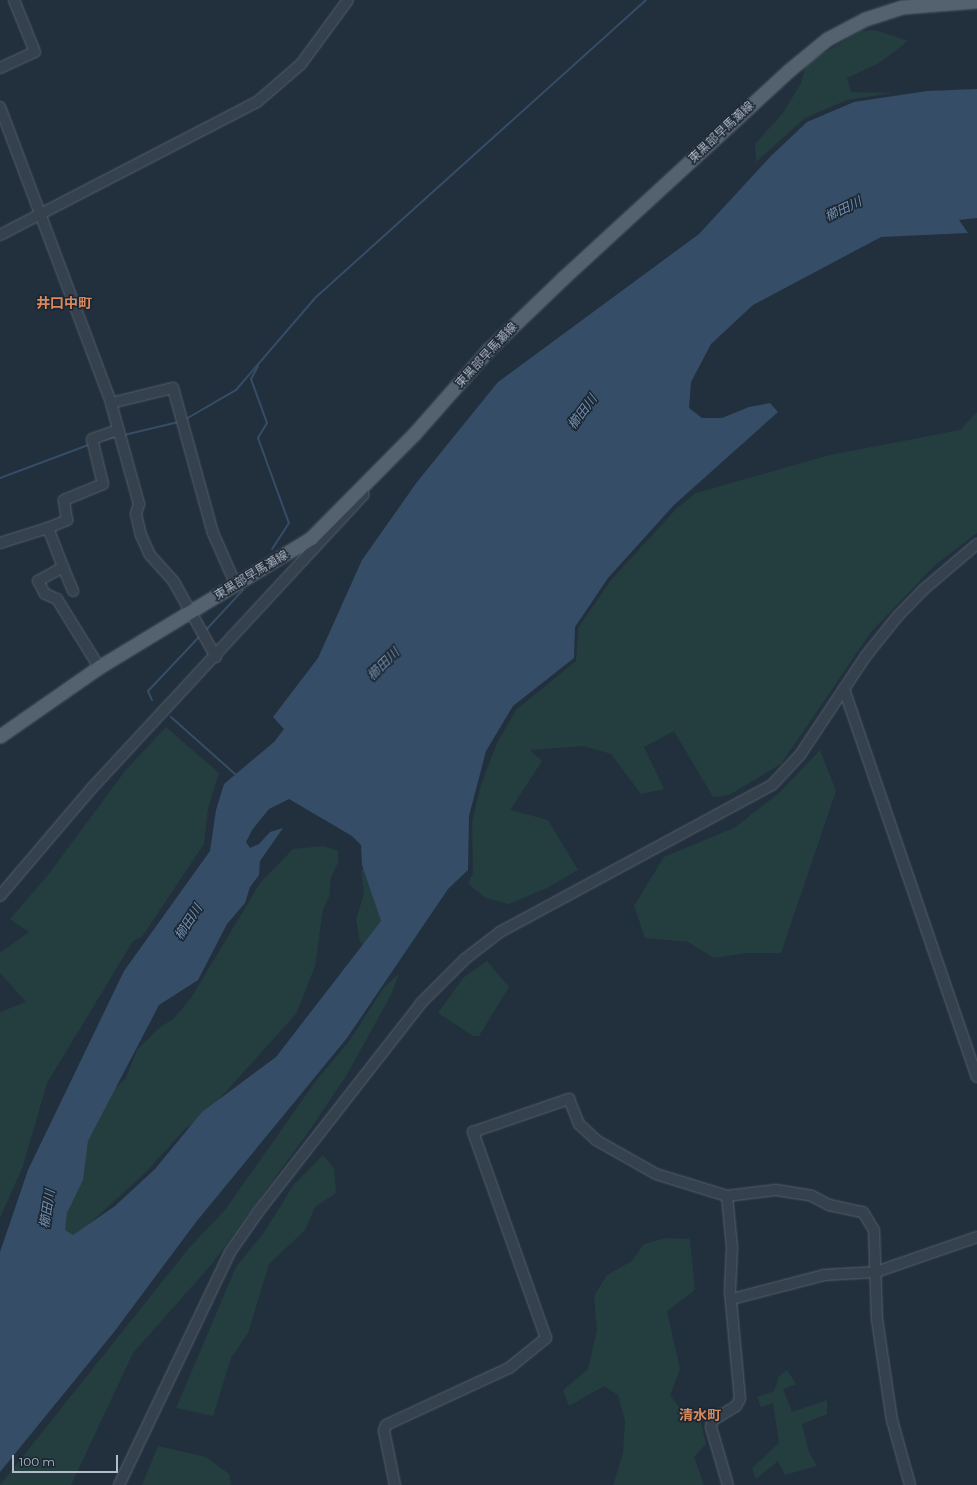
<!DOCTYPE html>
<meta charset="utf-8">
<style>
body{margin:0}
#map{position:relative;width:977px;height:1485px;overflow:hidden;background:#22303e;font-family:Montserrat,"Noto Sans JP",sans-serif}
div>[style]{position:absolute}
.green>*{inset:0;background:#243d3f}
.water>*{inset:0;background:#354d66}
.stream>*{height:2px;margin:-1px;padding:0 1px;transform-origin:1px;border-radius:1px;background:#354d66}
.roads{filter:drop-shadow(0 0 1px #545f6b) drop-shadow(0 0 1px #545f6b)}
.minor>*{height:10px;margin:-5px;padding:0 5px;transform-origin:5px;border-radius:5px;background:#36414e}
.major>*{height:13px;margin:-6.5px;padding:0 6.5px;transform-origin:6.5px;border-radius:6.5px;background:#54616e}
span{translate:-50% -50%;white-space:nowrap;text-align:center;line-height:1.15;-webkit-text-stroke:3px #1b2632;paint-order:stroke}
.street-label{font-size:12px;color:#b2bcc9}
.water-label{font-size:13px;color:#708fae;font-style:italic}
.quarter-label{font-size:14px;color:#da895c;font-weight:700}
.scale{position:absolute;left:12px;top:1455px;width:106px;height:18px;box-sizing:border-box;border:2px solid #b2bcc9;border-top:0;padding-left:5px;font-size:12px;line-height:14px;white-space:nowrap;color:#b2bcc9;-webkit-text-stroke:3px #1b2632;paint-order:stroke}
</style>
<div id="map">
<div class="green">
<i style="clip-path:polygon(875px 30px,908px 41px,879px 63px,847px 78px,851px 92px,892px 93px,847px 100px,805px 118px,756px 162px,755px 144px,783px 113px,801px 83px,806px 64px,860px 31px)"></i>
<i style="clip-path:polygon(977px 412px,977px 533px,934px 566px,871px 632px,781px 764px,729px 795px,713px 797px,674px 731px,644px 747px,664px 789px,641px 794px,611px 754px,584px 746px,530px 750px,542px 761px,510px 810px,548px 820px,578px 870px,547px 888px,509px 904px,486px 898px,468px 884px,473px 873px,472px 822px,480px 788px,497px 743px,516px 710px,576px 661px,578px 628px,611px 580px,677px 508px,696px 493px,830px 455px,960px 430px)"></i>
<i style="clip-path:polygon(166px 727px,219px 773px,208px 808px,204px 844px,142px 937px,133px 941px,47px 1083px,23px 1166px,0 1218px,0 1012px,26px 1002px,0 973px,0 953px,29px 932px,10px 919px,48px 875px,125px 771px)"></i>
<i style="clip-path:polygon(820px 750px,836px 791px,781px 953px,746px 953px,714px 958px,688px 942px,645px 938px,634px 906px,664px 857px,734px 828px,779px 793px)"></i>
<i style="clip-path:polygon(324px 846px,338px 851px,338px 863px,331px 877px,329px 897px,323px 909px,315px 966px,296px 1014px,203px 1117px,185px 1129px,145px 1173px,67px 1244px,51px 1214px,107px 1096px,126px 1078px,137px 1050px,158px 1029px,173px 1019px,191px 998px,260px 883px,293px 849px)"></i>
<i style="clip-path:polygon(373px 856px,403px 892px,366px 946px,360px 942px,356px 919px,364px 894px,361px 870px)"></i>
<i style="clip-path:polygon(487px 961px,509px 987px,479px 1036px,473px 1036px,438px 1013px,463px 978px)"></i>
<i style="clip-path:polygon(399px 974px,391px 995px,346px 1076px,309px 1131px,211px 1265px,133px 1353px,71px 1485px,0 1485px,189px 1248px,225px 1210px,315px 1082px,350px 1040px,384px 987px)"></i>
<i style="clip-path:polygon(323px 1155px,334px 1168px,336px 1193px,315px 1207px,305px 1230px,269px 1264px,248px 1333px,231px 1358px,213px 1416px,176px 1408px,236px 1267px,265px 1231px,294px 1184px)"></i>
<i style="clip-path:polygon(666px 1238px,690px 1239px,695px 1290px,667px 1311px,680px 1369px,670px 1395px,681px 1410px,698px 1410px,706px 1444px,694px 1457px,704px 1485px,613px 1485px,623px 1453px,625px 1421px,618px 1395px,604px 1386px,569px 1406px,563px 1390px,588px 1369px,597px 1330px,594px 1296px,607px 1275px,632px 1261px,644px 1244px)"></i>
<i style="clip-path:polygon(787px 1370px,796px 1384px,783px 1389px,792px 1412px,827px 1400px,827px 1414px,802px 1424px,809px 1452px,817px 1466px,785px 1475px,778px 1461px,756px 1479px,752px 1468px,779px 1443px,773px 1403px,761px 1407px,757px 1397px,774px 1391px,779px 1376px)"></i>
<i style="clip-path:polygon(158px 1446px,206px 1457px,229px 1474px,231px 1485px,142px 1485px)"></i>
</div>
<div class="water">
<i style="clip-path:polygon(evenodd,977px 89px,977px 218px,959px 220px,968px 233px,881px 237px,753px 305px,711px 344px,691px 382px,689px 408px,702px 418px,722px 418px,749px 407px,770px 403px,778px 412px,674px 505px,608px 578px,575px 627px,574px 658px,513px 706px,486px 751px,469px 816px,468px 870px,448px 889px,347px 1038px,196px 1222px,114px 1332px,0 1472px,0 1252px,28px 1170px,124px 971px,210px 851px,216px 810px,224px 784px,274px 742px,284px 729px,273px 717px,318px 658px,362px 560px,417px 482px,498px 382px,699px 234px,771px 156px,807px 122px,854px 102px,927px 91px,977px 89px,289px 799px,352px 836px,361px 845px,362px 865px,381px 921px,276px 1057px,202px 1112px,155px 1169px,115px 1206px,73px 1235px,65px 1230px,67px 1213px,83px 1180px,88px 1141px,159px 1005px,198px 980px,227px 924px,245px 903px,250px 887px,259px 875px,260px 861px,283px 828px,270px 832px,259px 844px,250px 848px,246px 842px,252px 830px,269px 809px,289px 799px)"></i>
</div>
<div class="stream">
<i style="left:258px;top:366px;width:15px;rotate:118deg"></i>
<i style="left:251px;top:379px;width:47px;rotate:70deg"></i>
<i style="left:267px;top:423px;width:17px;rotate:121deg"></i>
<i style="left:258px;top:438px;width:90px;rotate:70deg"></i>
<i style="left:289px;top:523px;width:31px;rotate:123deg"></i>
<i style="left:186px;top:419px;width:58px;rotate:-30.1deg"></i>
<i style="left:236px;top:390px;width:121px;rotate:-49.3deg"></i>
<i style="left:315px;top:298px;width:445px;rotate:-42deg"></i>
<i style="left:124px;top:435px;width:56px;rotate:-13.5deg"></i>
<i style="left:103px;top:440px;width:16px;rotate:-15deg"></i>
<i style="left:0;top:478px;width:97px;rotate:-20.5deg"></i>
<i style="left:205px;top:631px;width:56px;rotate:-47.2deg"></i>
<i style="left:152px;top:700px;width:10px;rotate:-114deg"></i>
<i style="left:148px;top:691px;width:77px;rotate:-46.6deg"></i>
<i style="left:171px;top:717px;width:87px;rotate:41.7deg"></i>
</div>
<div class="roads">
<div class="minor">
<i style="left:0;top:68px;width:38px;rotate:-25deg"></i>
<i style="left:35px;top:52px;width:56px;rotate:-112deg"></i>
<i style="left:0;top:107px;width:316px;rotate:69.4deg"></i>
<i style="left:111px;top:403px;width:105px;rotate:74.5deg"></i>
<i style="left:139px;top:504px;width:10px;rotate:107deg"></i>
<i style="left:136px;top:514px;width:22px;rotate:77deg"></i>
<i style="left:141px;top:535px;width:22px;rotate:66deg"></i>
<i style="left:150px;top:555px;width:36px;rotate:48deg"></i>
<i style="left:174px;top:582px;width:86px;rotate:60.8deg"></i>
<i style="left:0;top:235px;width:289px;rotate:-27.4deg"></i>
<i style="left:257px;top:102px;width:58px;rotate:-40.8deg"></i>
<i style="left:301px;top:64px;width:79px;rotate:-53.7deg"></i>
<i style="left:111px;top:403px;width:64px;rotate:-13.6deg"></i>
<i style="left:173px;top:388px;width:150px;rotate:74.6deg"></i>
<i style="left:213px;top:533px;width:55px;rotate:66.3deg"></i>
<i style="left:0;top:543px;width:50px;rotate:-17.4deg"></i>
<i style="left:63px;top:567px;width:26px;rotate:67deg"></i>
<i style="left:99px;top:667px;width:80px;rotate:-121.7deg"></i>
<i style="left:57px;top:599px;width:13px;rotate:-157deg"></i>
<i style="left:45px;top:594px;width:15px;rotate:-118deg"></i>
<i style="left:38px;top:581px;width:29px;rotate:-29deg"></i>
<i style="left:63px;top:567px;width:42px;rotate:-111deg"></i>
<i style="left:48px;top:528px;width:21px;rotate:-23deg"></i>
<i style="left:67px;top:520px;width:20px;rotate:-99deg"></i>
<i style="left:64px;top:500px;width:42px;rotate:-22.3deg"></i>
<i style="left:103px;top:484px;width:46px;rotate:-103.7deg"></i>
<i style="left:92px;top:439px;width:28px;rotate:-19deg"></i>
<i style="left:844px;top:689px;width:410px;rotate:71.1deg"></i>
<i style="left:0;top:896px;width:140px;rotate:-49.6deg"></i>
<i style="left:91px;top:789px;width:401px;rotate:-47.2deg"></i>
<i style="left:363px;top:495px;width:8px;rotate:-97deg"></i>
<i style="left:727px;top:1196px;width:51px;rotate:84.4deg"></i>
<i style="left:732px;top:1247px;width:44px;rotate:92.6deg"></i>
<i style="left:730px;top:1291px;width:108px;rotate:84.7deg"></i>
<i style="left:740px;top:1399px;width:8px;rotate:120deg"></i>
<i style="left:736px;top:1406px;width:28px;rotate:148deg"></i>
<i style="left:712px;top:1421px;width:6px;rotate:99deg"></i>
<i style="left:711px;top:1427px;width:60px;rotate:73.7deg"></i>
<i style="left:732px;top:1299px;width:95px;rotate:-14.6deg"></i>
<i style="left:824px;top:1275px;width:52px;rotate:-3.3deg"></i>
<i style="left:876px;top:1272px;width:107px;rotate:-19.1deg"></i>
<i style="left:119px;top:1485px;width:258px;rotate:-64.5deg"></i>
<i style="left:230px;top:1252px;width:49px;rotate:-55deg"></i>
<i style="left:258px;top:1212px;width:265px;rotate:-52deg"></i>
<i style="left:421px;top:1003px;width:62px;rotate:-45deg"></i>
<i style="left:465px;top:959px;width:44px;rotate:-37.6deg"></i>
<i style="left:500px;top:932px;width:309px;rotate:-28.4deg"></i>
<i style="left:772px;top:785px;width:41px;rotate:-47deg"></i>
<i style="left:800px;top:755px;width:118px;rotate:-56.4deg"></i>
<i style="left:865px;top:657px;width:51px;rotate:-51.3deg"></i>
<i style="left:897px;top:617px;width:37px;rotate:-46deg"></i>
<i style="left:923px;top:590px;width:71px;rotate:-40.4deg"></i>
<i style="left:395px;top:1485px;width:55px;rotate:-101.5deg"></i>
<i style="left:384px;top:1431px;width:6px;rotate:-72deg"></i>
<i style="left:386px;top:1425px;width:136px;rotate:-24.9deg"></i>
<i style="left:509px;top:1368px;width:48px;rotate:-39deg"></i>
<i style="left:546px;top:1338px;width:219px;rotate:-109.5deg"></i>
<i style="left:473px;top:1132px;width:102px;rotate:-19deg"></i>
<i style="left:569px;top:1099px;width:27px;rotate:68deg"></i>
<i style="left:579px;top:1124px;width:23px;rotate:43deg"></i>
<i style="left:596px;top:1140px;width:69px;rotate:29.5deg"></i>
<i style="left:656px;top:1174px;width:74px;rotate:17.2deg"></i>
<i style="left:727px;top:1196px;width:49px;rotate:-7deg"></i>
<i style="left:776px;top:1190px;width:36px;rotate:9deg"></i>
<i style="left:812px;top:1196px;width:19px;rotate:28deg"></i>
<i style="left:829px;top:1205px;width:35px;rotate:12deg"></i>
<i style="left:863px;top:1212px;width:21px;rotate:59deg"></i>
<i style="left:874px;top:1230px;width:89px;rotate:88.1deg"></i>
<i style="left:877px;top:1319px;width:102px;rotate:81.6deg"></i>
<i style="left:892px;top:1420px;width:67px;rotate:74.5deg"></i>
</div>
<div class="major">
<i style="left:0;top:736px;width:121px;rotate:-34.9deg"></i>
<i style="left:99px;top:667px;width:248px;rotate:-31.3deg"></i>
<i style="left:311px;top:538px;width:146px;rotate:-45.3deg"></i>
<i style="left:414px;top:434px;width:112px;rotate:-48.6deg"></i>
<i style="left:488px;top:350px;width:104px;rotate:-43.8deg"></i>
<i style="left:563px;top:278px;width:306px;rotate:-42.6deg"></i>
<i style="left:788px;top:71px;width:50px;rotate:-39.4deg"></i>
<i style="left:827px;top:39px;width:43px;rotate:-27.8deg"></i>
<i style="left:865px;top:19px;width:39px;rotate:-18deg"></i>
<i style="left:902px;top:7px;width:75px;rotate:-4.6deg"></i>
</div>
</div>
<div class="street-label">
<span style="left:721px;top:132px;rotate:-43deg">東黒部早馬瀬線</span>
<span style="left:486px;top:355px;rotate:-47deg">東黒部早馬瀬線</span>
<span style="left:251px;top:575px;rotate:-31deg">東黒部早馬瀬線</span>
</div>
<div class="water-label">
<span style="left:843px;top:209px;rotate:-26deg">櫛田川</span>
<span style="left:582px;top:412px;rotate:-53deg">櫛田川</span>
<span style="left:383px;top:664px;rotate:-45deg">櫛田川</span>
<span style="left:188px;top:922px;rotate:-57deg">櫛田川</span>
<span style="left:47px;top:1209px;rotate:-81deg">櫛田川</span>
</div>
<div class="quarter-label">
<span style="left:64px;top:303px">井口中町</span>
<span style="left:700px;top:1415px">清水町</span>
</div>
<div class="scale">100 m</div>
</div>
